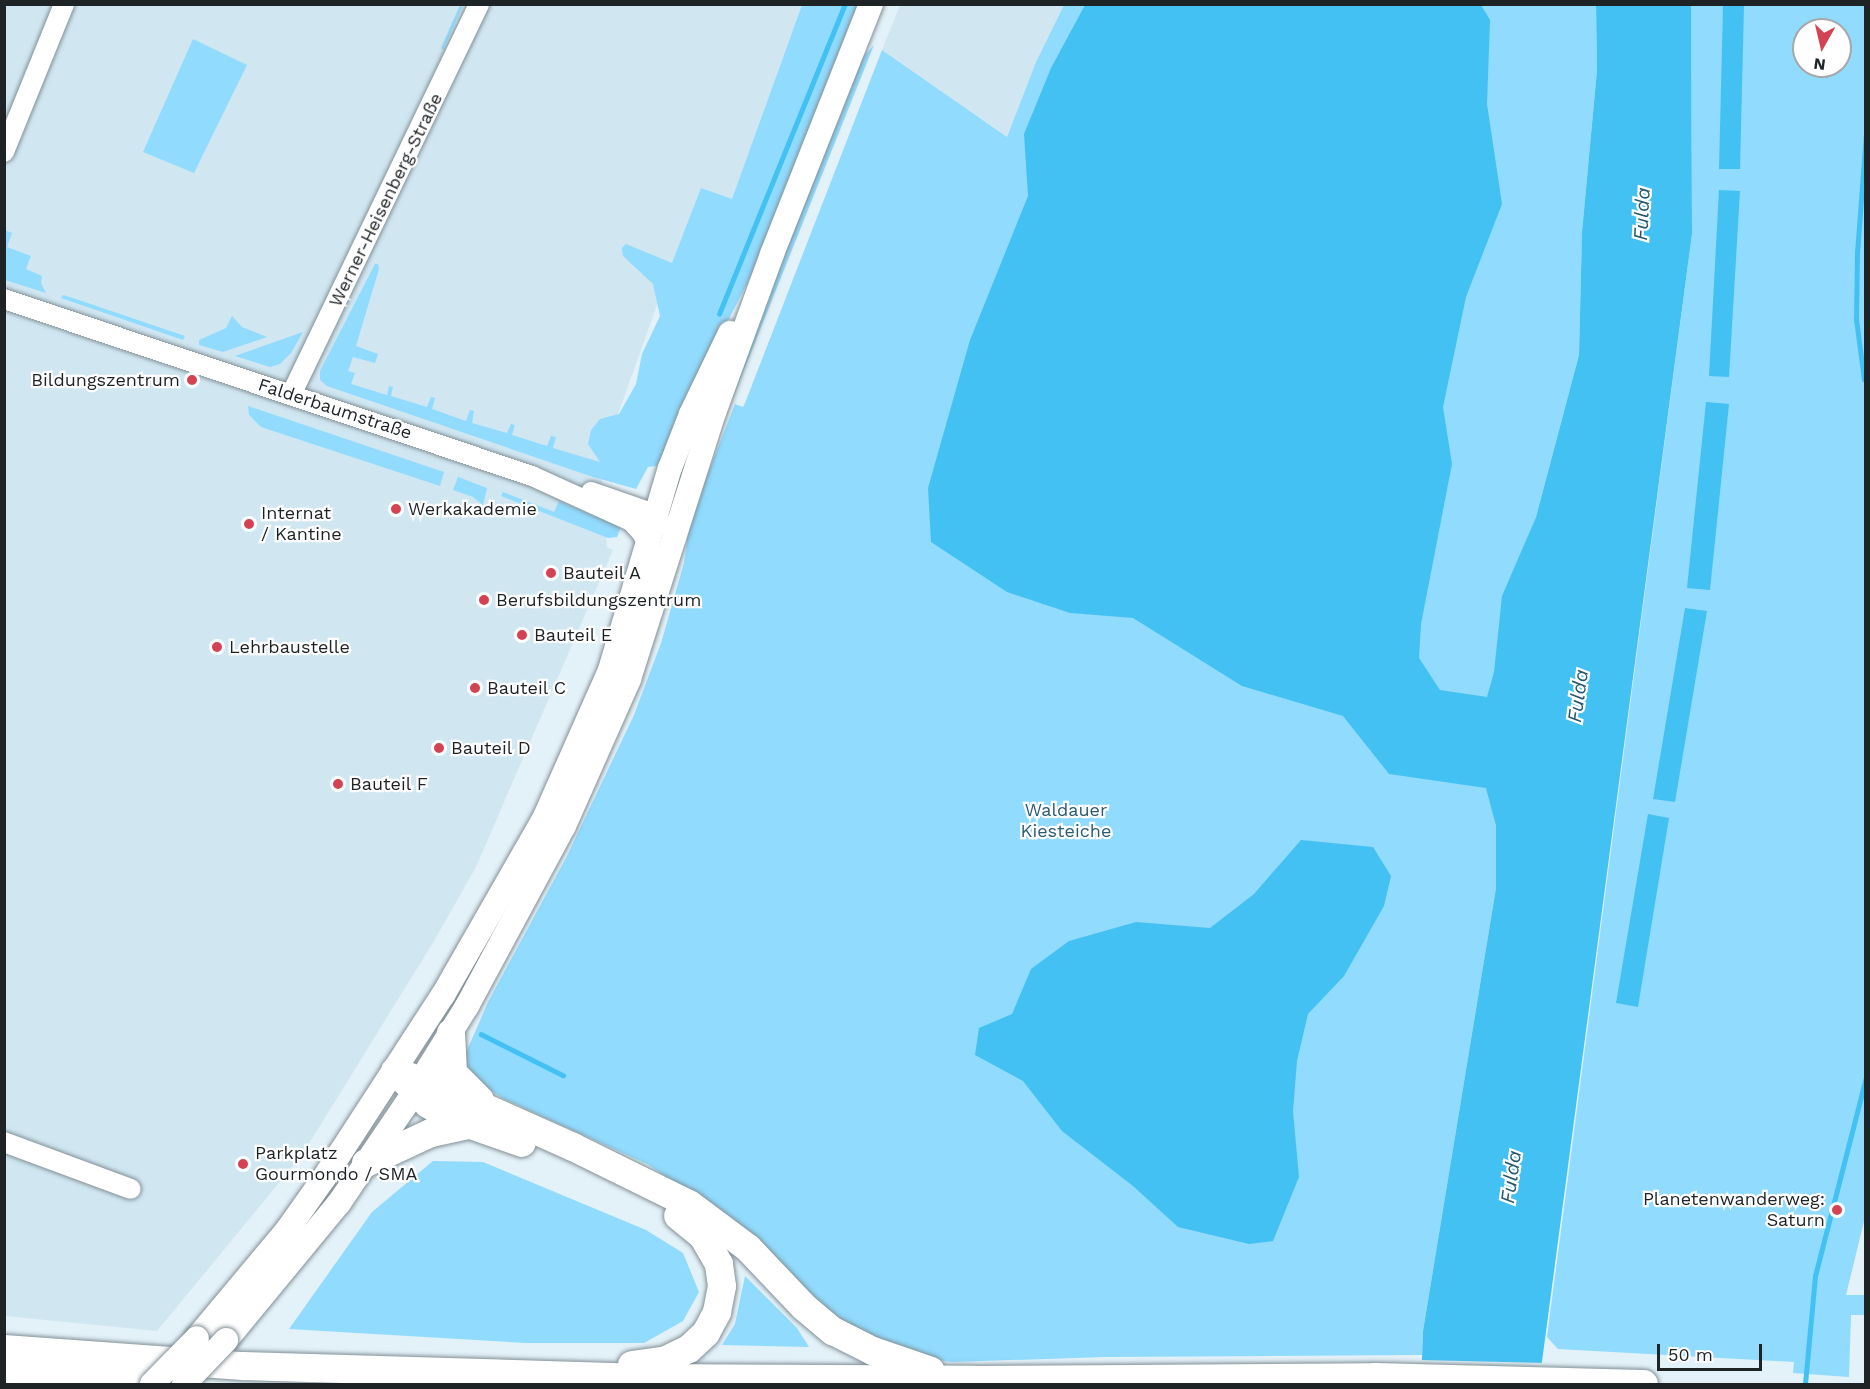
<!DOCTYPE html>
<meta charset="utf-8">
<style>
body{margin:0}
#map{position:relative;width:1870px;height:1389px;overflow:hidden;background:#e3f1f8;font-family:"Work Sans",sans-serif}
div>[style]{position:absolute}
.built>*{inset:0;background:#d0e7f2}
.green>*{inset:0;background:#90dbfe}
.water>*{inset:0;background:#44c1f3}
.pier>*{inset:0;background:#e3f1f8}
.stream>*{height:4.5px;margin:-2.25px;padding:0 2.25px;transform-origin:2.25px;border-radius:2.25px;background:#44c1f3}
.roads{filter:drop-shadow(0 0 2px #829096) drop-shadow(0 0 2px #829096)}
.minor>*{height:20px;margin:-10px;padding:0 10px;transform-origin:10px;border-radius:10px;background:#fff}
.major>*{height:24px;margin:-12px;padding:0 12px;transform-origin:12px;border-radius:12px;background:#fff}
.highway>*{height:28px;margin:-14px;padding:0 14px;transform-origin:14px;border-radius:14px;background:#fff}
.bridges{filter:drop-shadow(0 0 2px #829096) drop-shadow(0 0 2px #829096)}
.major-bridge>*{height:24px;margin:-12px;padding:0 12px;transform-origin:12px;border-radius:12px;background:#fff}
.dots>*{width:16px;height:16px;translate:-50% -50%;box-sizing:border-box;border:3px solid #fff;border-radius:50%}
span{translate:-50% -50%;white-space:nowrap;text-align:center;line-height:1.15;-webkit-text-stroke:4.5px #fff;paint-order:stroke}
.street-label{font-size:18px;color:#1e2326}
.poi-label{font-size:18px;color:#1e2326}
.right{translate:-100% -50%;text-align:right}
.left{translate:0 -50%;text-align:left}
.park-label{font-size:18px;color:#2a5c71}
.water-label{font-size:20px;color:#26576c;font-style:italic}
.frame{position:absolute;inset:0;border:6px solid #1e2326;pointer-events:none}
.north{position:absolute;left:1792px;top:18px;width:60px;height:60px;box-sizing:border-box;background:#fff;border:2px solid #a5a7a8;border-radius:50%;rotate:188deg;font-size:16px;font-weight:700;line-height:24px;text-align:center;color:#1e2326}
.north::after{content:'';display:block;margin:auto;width:21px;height:27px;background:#d44353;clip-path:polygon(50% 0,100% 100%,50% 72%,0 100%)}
.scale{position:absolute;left:1657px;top:1344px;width:105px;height:27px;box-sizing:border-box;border:3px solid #1e2326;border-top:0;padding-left:8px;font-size:18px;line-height:21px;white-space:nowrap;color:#1e2326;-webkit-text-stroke:4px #fff;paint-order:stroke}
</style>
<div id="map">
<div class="built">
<i style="clip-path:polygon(4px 5px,802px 5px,732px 200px,672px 263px,601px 462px,607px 547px,613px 550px,476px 867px,434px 941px,302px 1155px,157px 1331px,5px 1316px)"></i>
<i style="clip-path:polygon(900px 5px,1064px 5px,1036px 62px,1007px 137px,882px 50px)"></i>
</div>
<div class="green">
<i style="clip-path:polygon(460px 5px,463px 5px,443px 50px,441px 48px)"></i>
<i style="clip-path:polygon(802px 5px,857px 5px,849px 33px,764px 250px,706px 364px,662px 465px,648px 467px,636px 489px,590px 476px,327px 386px,320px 380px,320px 371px,375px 264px,378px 264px,379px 269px,356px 346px,378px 354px,375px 363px,353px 357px,348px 371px,355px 373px,351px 384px,387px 395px,389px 386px,393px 387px,391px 396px,427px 407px,431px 397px,435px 398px,432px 409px,466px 421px,470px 410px,474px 411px,472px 423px,507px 433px,511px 424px,515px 425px,512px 435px,547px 446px,551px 436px,556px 437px,553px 448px,600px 462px,588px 444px,591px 430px,600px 419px,619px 414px,636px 384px,642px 354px,660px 316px,653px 284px,623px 256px,622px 248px,626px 244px,672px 263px,701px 188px,732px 199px)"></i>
<i style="clip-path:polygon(1064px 5px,1596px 5px,1597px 70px,1582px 232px,1579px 355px,1536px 517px,1521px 553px,1492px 809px,1496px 826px,1496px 888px,1423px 1331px,1422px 1355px,1105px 1357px,952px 1362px,916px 1357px,817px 1308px,754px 1236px,649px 1165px,502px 1098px,459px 1069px,488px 1002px,567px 856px,634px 715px,661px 643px,684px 563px,690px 519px,735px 404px,743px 407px,745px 403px,882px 50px,1007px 137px,1036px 62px)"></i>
<i style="clip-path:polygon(evenodd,1691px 5px,1865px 5px,1866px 1213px,1846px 1295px,1865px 1295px,1865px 1315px,1851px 1315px,1849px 1377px,1793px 1373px,1794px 1362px,1558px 1349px,1547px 1337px,1692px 234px,1691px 5px,1804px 30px,1840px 30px,1840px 66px,1804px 66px,1804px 30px)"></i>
<i style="clip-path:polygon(193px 39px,247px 65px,194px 173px,143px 152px)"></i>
<i style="clip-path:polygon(874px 45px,726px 415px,720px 414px,859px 61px)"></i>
<i style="clip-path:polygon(5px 230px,12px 233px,7px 247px,31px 256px,26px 269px,42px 276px,41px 283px,46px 293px,5px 280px)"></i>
<i style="clip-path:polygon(63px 295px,73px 298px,185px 336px,183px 340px,61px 298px)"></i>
<i style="clip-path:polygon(232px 316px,242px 327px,267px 337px,223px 352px,199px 345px,199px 340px,226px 328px)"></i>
<i style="clip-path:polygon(303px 332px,291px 353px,280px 364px,270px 367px,235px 356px)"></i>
<i style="clip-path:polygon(248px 406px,444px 472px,440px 486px,261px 427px,249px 415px)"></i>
<i style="clip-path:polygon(458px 477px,487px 488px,483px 505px,473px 497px,453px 490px)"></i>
<i style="clip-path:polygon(503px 492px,554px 512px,559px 501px,621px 527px,617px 537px,608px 538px,501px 496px)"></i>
<i style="clip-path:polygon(433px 1161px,483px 1162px,646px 1230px,683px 1253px,699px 1292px,683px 1321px,644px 1343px,526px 1343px,289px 1329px,372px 1212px)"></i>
<i style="clip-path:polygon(745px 1276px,797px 1328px,809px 1347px,722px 1345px,735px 1324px)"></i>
</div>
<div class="water">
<i style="clip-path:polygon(1085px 5px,1481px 5px,1490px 20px,1487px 104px,1502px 204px,1466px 297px,1443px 407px,1452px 464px,1421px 624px,1419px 658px,1440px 690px,1487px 697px,1494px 672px,1502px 596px,1536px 517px,1579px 355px,1582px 232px,1597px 70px,1596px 5px,1691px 5px,1692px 234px,1539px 1384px,1421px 1384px,1423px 1331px,1496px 888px,1496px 826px,1486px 788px,1389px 774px,1343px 716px,1242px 686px,1133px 618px,1070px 613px,1007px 592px,931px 542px,928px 488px,970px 340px,1028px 196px,1024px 134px,1051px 68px)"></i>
<i style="clip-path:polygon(1723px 5px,1744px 5px,1740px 169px,1719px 169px)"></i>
<i style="clip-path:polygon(1719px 190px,1740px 191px,1729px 377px,1709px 376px)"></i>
<i style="clip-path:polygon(1706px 402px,1729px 404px,1710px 590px,1687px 588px)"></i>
<i style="clip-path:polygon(1685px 608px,1707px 611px,1675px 802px,1653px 799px)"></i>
<i style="clip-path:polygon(1648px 814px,1669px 818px,1638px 1007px,1616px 1003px)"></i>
<i style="clip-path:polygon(1301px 840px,1373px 847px,1391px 876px,1384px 906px,1344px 976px,1308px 1014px,1297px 1061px,1293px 1111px,1299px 1177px,1273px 1241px,1249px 1244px,1178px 1227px,1133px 1186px,1062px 1131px,1023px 1081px,975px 1055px,979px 1028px,1012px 1014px,1031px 969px,1069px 941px,1136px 922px,1210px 928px,1254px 894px)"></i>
</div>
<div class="pier">
<i style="clip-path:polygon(1419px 1360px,1546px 1363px,1542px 1384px,1418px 1384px)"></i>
</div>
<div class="stream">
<i style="left:719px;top:314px;width:335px;rotate:-67.9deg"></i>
<i style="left:1864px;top:380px;width:62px;rotate:-97.5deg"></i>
<i style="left:1856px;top:319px;width:66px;rotate:-89.1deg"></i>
<i style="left:1857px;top:253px;width:120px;rotate:-85.7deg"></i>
<i style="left:481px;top:1034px;width:92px;rotate:26.6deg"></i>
<i style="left:1805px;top:1384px;width:108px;rotate:-84.7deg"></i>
<i style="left:1815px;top:1276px;width:204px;rotate:-75.6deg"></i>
</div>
<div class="roads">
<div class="minor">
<i style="left:4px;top:152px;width:160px;rotate:-67.9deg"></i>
<i style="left:4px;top:299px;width:557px;rotate:18.53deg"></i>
<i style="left:532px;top:476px;width:109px;rotate:24.4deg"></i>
<i style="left:631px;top:521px;width:16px;rotate:47deg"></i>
<i style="left:642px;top:533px;width:15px;rotate:62deg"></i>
<i style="left:291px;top:395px;width:434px;rotate:-64.3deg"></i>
<i style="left:591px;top:492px;width:70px;rotate:19.2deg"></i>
<i style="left:657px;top:515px;width:11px;rotate:63deg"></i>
<i style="left:4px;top:1142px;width:135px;rotate:20.3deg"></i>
</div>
<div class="major">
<i style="left:197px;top:1338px;width:142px;rotate:-50.1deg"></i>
<i style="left:288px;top:1229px;width:62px;rotate:-54.8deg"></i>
<i style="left:324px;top:1178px;width:218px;rotate:-57deg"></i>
<i style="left:443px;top:995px;width:203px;rotate:-60.2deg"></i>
<i style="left:544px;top:819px;width:163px;rotate:-66.1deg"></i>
<i style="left:610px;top:670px;width:211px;rotate:-73.5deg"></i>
<i style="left:670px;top:468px;width:58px;rotate:-68.7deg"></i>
<i style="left:691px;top:414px;width:90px;rotate:-64.3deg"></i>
<i style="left:226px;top:1340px;width:178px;rotate:-50.5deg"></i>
<i style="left:339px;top:1203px;width:117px;rotate:-55.8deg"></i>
<i style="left:405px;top:1106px;width:118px;rotate:-58.2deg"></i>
<i style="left:467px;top:1006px;width:204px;rotate:-61.7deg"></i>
<i style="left:564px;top:826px;width:161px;rotate:-66.1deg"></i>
<i style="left:629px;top:679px;width:282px;rotate:-72.3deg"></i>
<i style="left:715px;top:410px;width:166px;rotate:-69.9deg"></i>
<i style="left:772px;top:254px;width:269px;rotate:-68.4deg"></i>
</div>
<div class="highway">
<i style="left:451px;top:1033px;width:40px;rotate:87.1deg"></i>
<i style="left:453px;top:1073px;width:38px;rotate:45deg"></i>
<i style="left:395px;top:1071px;width:59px;rotate:20.9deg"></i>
<i style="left:450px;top:1092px;width:135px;rotate:24.1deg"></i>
<i style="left:573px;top:1147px;width:129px;rotate:26.2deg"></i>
<i style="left:689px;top:1204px;width:74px;rotate:36.7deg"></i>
<i style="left:748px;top:1248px;width:81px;rotate:46.5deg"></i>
<i style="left:804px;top:1307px;width:38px;rotate:40deg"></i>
<i style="left:833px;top:1331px;width:45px;rotate:26.6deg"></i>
<i style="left:873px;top:1351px;width:61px;rotate:19deg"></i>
<i style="left:402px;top:1078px;width:37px;rotate:45deg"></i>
<i style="left:428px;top:1104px;width:27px;rotate:31deg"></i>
<i style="left:451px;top:1118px;width:75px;rotate:19.4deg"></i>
<i style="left:366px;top:1163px;width:72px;rotate:-24.8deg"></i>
<i style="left:431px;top:1133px;width:39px;rotate:-12deg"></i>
<i style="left:4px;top:1349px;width:240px;rotate:4.1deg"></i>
<i style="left:243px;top:1366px;width:393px;rotate:1.7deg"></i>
<i style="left:636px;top:1378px;width:338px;rotate:0.3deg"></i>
<i style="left:974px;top:1380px;width:401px;rotate:-0.4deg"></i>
<i style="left:1375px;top:1377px;width:269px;rotate:1.5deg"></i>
<i style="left:632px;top:1365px;width:34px;rotate:-8deg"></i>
<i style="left:666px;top:1360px;width:25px;rotate:-26deg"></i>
<i style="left:689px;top:1349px;width:23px;rotate:-43deg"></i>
<i style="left:706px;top:1333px;width:24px;rotate:-62deg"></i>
<i style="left:717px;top:1312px;width:26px;rotate:-79deg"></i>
<i style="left:722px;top:1286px;width:22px;rotate:-98deg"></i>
<i style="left:719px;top:1264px;width:32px;rotate:-120deg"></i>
<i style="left:703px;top:1236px;width:32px;rotate:-141deg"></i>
<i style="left:4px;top:1371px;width:166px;rotate:4.5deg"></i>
</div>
</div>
<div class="bridges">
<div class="major-bridge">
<i style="left:152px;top:1384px;width:64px;rotate:-45.6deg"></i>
<i style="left:184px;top:1384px;width:61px;rotate:-46.3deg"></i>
</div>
</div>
<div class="dots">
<i style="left:192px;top:380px;background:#d44353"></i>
<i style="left:396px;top:509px;background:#d44353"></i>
<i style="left:249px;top:524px;background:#d44353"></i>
<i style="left:551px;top:573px;background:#d44353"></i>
<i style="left:484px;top:600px;background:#d44353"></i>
<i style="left:522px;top:635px;background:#d44353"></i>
<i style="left:217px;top:647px;background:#d44353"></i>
<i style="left:475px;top:688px;background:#d44353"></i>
<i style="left:439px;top:748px;background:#d44353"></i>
<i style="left:338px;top:784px;background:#d44353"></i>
<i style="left:243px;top:1164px;background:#d44353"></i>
<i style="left:1837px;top:1210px;background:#d44353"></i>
</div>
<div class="street-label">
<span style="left:386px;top:200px;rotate:-64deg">Werner-Heisenberg-Straße</span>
<span style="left:335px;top:409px;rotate:18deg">Falderbaumstraße</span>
</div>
<div class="poi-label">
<span class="right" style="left:180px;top:380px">Bildungszentrum</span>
<span class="left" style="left:408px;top:509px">Werkakademie</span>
<span class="left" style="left:261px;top:524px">Internat<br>/ Kantine</span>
<span class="left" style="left:563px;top:573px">Bauteil A</span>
<span class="left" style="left:496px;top:600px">Berufsbildungszentrum</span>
<span class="left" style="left:534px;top:635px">Bauteil E</span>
<span class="left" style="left:229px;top:647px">Lehrbaustelle</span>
<span class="left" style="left:487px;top:688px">Bauteil C</span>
<span class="left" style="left:451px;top:748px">Bauteil D</span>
<span class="left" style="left:350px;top:784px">Bauteil F</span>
<span class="left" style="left:255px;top:1164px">Parkplatz<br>Gourmondo / SMA</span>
<span class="right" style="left:1825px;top:1210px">Planetenwanderweg:<br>Saturn</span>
</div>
<div class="park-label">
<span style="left:1066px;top:821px">Waldauer<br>Kiesteiche</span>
</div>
<div class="water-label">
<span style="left:1642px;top:214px;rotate:-87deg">Fulda</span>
<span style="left:1578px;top:696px;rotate:-82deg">Fulda</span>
<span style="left:1511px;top:1177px;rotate:-82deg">Fulda</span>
</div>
<div class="frame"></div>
<div class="north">N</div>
<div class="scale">50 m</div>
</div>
